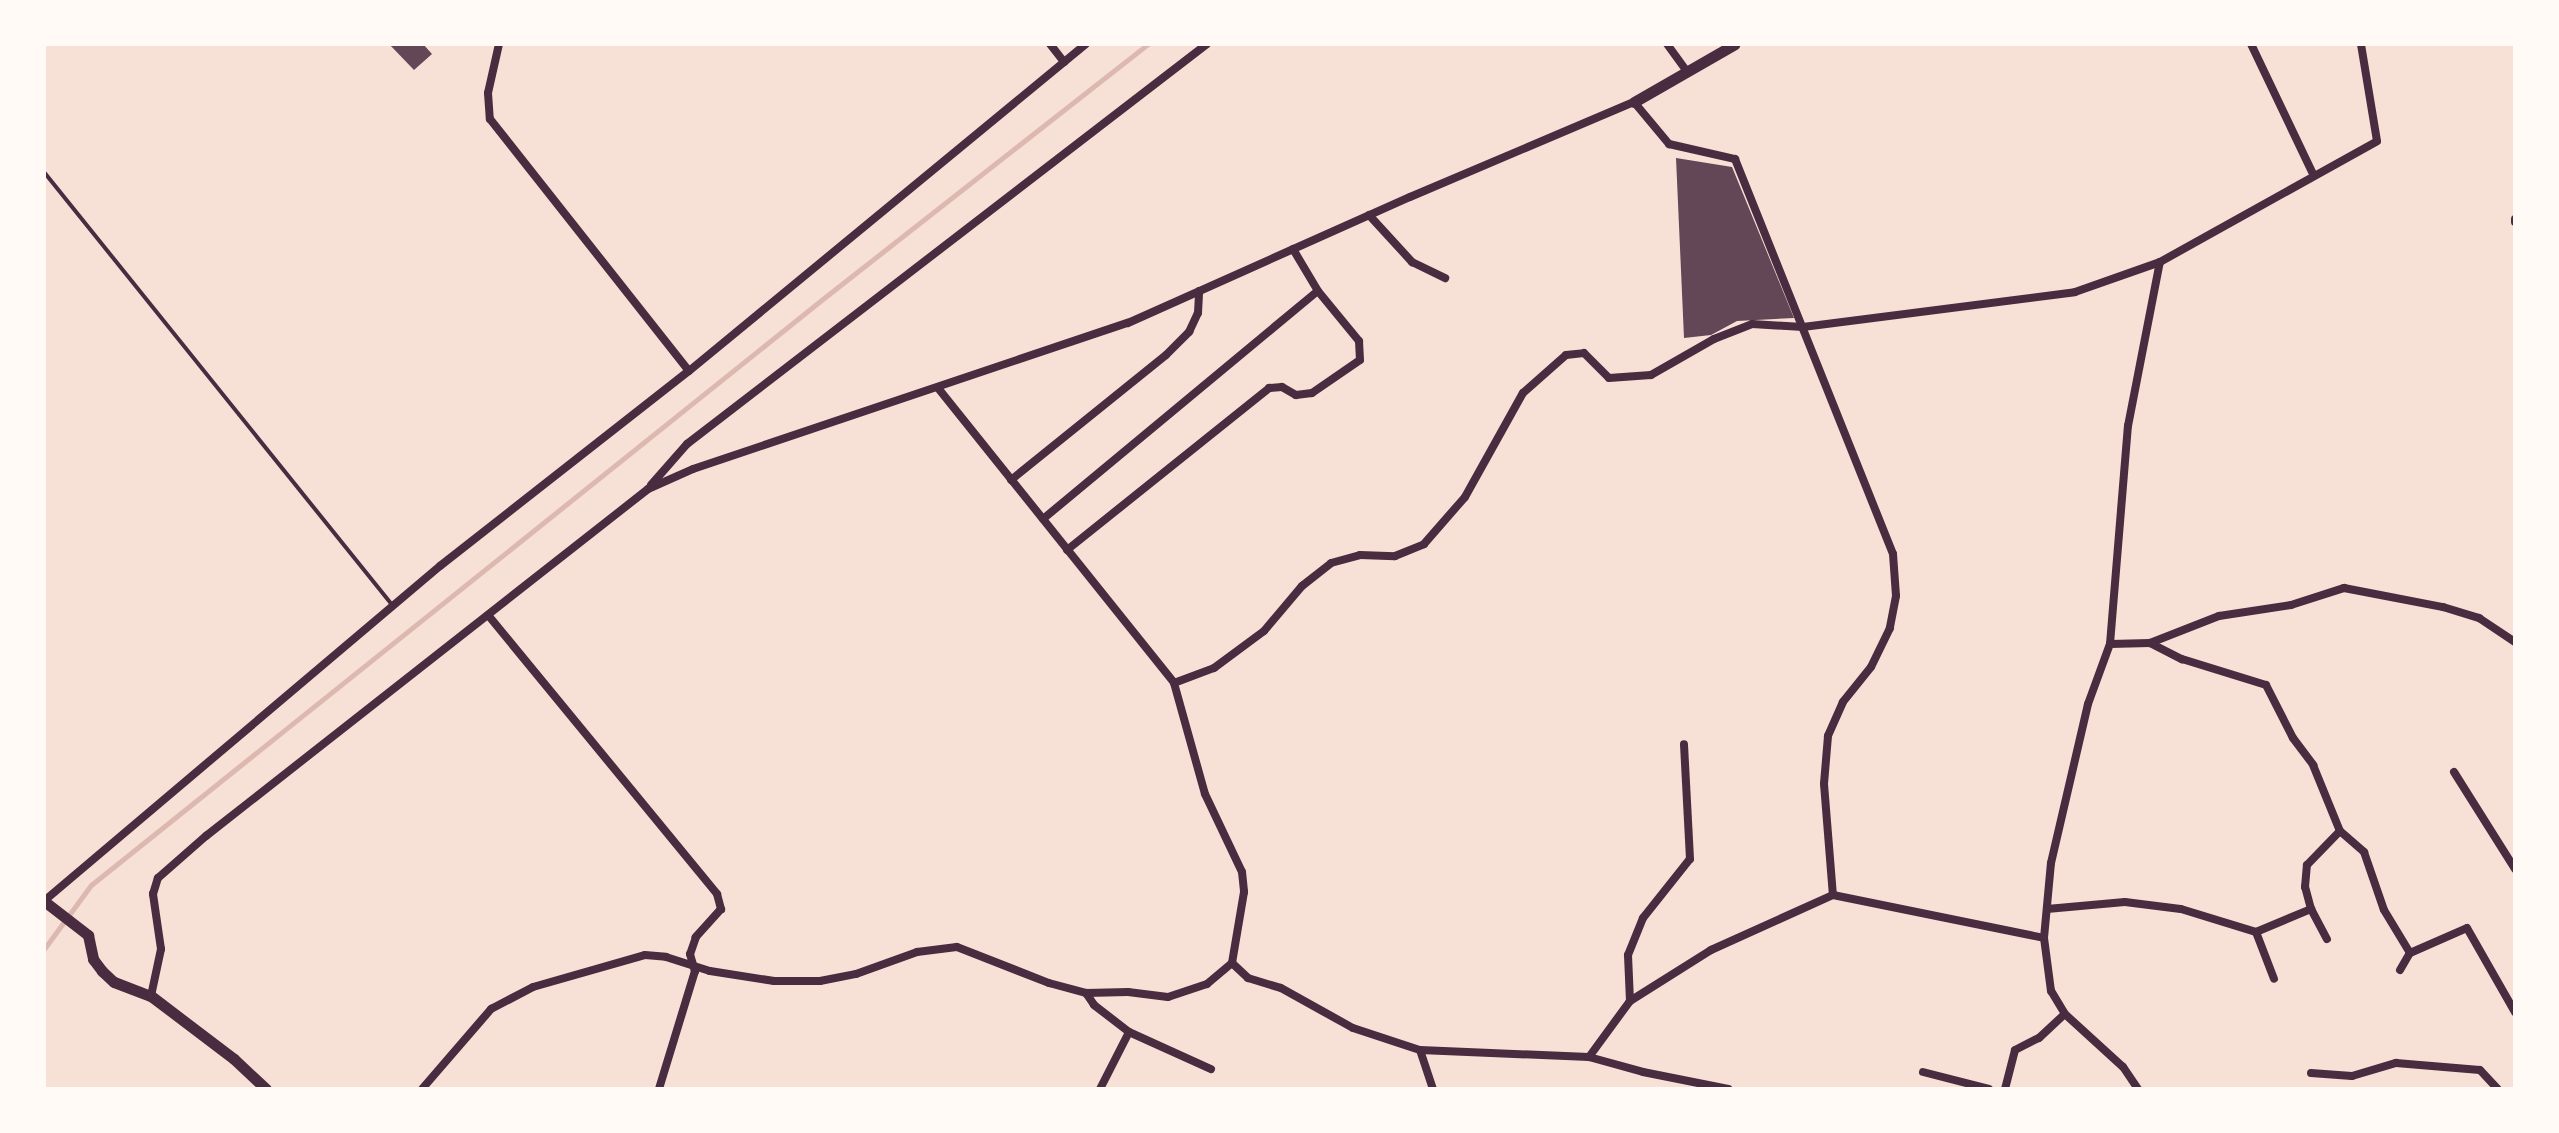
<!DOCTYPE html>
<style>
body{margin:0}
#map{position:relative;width:2559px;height:1133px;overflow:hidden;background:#f7e1d7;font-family:"Public Sans",sans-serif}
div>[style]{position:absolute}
.stream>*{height:5px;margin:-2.5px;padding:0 2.5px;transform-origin:2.5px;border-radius:2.5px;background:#dcb8b0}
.building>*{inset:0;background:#644757}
.service>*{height:4px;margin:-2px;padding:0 2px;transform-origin:2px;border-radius:2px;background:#4a2c40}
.minor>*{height:8px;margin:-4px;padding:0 4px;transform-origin:4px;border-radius:4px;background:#4a2c40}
.tertiary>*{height:11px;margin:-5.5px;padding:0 5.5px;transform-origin:5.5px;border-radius:5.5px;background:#4a2c40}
span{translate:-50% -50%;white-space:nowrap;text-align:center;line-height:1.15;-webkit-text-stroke:6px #fffaf5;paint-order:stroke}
.frame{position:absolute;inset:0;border:46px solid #fffaf5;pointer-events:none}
</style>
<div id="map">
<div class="stream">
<i style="left:44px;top:949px;width:79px;rotate:-53.7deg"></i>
<i style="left:91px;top:885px;width:945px;rotate:-38.69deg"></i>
<i style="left:829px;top:294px;width:405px;rotate:-38.1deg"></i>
</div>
<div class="building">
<i style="clip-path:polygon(389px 44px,423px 44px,432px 54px,414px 70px)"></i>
<i style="clip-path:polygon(1676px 158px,1732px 167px,1794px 318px,1737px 321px,1711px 335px,1684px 338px)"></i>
</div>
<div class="service">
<i style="left:44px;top:172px;width:557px;rotate:51.2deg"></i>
</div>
<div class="minor">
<i style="left:499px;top:44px;width:50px;rotate:102.7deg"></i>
<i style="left:488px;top:93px;width:26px;rotate:86deg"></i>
<i style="left:490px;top:119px;width:321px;rotate:51.7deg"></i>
<i style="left:1050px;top:44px;width:23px;rotate:52deg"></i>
<i style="left:1667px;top:44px;width:34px;rotate:54deg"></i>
<i style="left:2251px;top:44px;width:146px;rotate:64.5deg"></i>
<i style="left:1369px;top:215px;width:64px;rotate:47.5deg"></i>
<i style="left:1412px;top:262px;width:37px;rotate:26deg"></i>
<i style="left:2515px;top:219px;width:3px;rotate:90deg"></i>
<i style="left:938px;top:388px;width:378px;rotate:51.3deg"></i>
<i style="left:1174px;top:683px;width:115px;rotate:74.4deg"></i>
<i style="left:1205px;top:794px;width:86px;rotate:64.6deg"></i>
<i style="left:1242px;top:872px;width:20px;rotate:84deg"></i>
<i style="left:1244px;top:892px;width:72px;rotate:99.6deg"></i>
<i style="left:1011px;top:480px;width:199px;rotate:-38.9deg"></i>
<i style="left:1166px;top:355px;width:33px;rotate:-45deg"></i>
<i style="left:1189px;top:332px;width:21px;rotate:-65deg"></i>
<i style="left:1198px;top:313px;width:22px;rotate:-87deg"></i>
<i style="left:651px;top:485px;width:55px;rotate:-48.7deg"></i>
<i style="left:687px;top:444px;width:656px;rotate:-37.57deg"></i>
<i style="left:1043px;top:519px;width:357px;rotate:-39.7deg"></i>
<i style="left:1067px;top:550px;width:259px;rotate:-38.7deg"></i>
<i style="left:1269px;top:388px;width:13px;rotate:-4deg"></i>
<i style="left:1282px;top:387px;width:16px;rotate:30deg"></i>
<i style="left:1296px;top:395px;width:16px;rotate:-7deg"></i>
<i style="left:1312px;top:393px;width:58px;rotate:-34.5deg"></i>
<i style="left:1360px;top:360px;width:19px;rotate:-93deg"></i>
<i style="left:1359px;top:341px;width:65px;rotate:-129.4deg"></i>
<i style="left:1318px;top:291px;width:49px;rotate:-120.8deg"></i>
<i style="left:488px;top:615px;width:361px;rotate:50.6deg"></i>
<i style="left:717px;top:894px;width:16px;rotate:75deg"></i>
<i style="left:721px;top:909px;width:38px;rotate:132deg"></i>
<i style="left:696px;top:937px;width:18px;rotate:109deg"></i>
<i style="left:690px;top:954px;width:18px;rotate:74deg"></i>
<i style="left:695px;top:971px;width:123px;rotate:107deg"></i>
<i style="left:2150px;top:643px;width:74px;rotate:-21.4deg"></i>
<i style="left:2219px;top:616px;width:73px;rotate:-8.7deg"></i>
<i style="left:2291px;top:605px;width:56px;rotate:-17.8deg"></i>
<i style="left:2344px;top:588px;width:101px;rotate:10.9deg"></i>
<i style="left:2443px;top:607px;width:38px;rotate:17deg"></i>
<i style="left:2479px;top:618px;width:43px;rotate:33.7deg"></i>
<i style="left:2110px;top:644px;width:40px;rotate:-1.4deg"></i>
<i style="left:2150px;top:643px;width:36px;rotate:27deg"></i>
<i style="left:2182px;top:659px;width:88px;rotate:17.2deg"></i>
<i style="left:2266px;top:685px;width:59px;rotate:63deg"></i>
<i style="left:2293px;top:738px;width:34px;rotate:53deg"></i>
<i style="left:2313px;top:765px;width:71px;rotate:67.8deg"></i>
<i style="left:2340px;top:831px;width:32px;rotate:41deg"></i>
<i style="left:2364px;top:852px;width:61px;rotate:71deg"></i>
<i style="left:2384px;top:910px;width:50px;rotate:58.8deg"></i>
<i style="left:2410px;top:953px;width:62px;rotate:-23.7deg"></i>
<i style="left:2467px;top:928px;width:97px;rotate:60.3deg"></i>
<i style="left:1174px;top:683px;width:43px;rotate:-20.6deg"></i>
<i style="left:1214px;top:668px;width:62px;rotate:-36.5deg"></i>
<i style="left:1264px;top:631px;width:59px;rotate:-49.8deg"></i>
<i style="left:1302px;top:586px;width:37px;rotate:-38deg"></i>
<i style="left:1331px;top:563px;width:30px;rotate:-15deg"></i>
<i style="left:1360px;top:555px;width:35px;rotate:2deg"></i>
<i style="left:1395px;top:556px;width:31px;rotate:-22deg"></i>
<i style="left:1424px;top:544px;width:62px;rotate:-48.9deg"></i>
<i style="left:1465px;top:497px;width:119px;rotate:-60.9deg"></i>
<i style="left:1523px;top:393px;width:57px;rotate:-41.5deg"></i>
<i style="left:1566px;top:355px;width:18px;rotate:-6deg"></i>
<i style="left:1584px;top:353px;width:35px;rotate:45deg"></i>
<i style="left:1609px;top:378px;width:42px;rotate:-4.1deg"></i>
<i style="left:1651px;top:375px;width:73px;rotate:-29.7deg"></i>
<i style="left:1714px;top:339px;width:41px;rotate:-21.5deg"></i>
<i style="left:1752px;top:324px;width:51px;rotate:3.4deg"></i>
<i style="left:1803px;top:327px;width:274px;rotate:-7.3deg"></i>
<i style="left:2075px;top:292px;width:90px;rotate:-19.4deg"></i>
<i style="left:2160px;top:262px;width:248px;rotate:-29.1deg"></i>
<i style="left:2377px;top:141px;width:98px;rotate:-99.4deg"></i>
<i style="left:2454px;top:772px;width:115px;rotate:57.8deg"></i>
<i style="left:44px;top:901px;width:519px;rotate:-40.23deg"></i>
<i style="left:440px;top:566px;width:316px;rotate:-38.1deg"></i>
<i style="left:689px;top:371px;width:514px;rotate:-39.48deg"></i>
<i style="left:2047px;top:909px;width:78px;rotate:-5.1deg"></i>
<i style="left:2125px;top:902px;width:56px;rotate:7.1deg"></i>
<i style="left:2181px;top:909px;width:78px;rotate:17deg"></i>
<i style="left:2256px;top:932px;width:60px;rotate:-22.7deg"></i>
<i style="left:2311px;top:909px;width:34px;rotate:62deg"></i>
<i style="left:2311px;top:909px;width:23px;rotate:-105deg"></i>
<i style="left:2305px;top:887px;width:22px;rotate:-85deg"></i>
<i style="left:2307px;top:865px;width:47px;rotate:-45.9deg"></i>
<i style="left:2256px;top:932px;width:50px;rotate:69deg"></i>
<i style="left:1232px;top:963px;width:22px;rotate:43deg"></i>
<i style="left:1248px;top:978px;width:34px;rotate:17deg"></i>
<i style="left:1281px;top:988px;width:82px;rotate:29.1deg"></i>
<i style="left:1353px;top:1028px;width:71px;rotate:18.2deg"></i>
<i style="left:1420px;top:1050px;width:169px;rotate:2.4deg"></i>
<i style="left:1589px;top:1057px;width:56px;rotate:15.5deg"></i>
<i style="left:1643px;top:1072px;width:87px;rotate:11.3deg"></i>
<i style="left:2400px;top:970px;width:20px;rotate:-60deg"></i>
<i style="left:1086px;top:993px;width:14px;rotate:56deg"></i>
<i style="left:1094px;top:1005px;width:44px;rotate:37.6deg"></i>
<i style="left:1129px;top:1032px;width:90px;rotate:24.3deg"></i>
<i style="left:151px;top:996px;width:48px;rotate:-78deg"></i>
<i style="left:161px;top:949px;width:56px;rotate:-98.3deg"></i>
<i style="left:153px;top:894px;width:17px;rotate:-73deg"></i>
<i style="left:158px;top:878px;width:64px;rotate:-41.2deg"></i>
<i style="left:206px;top:836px;width:562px;rotate:-38.13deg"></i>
<i style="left:648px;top:489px;width:49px;rotate:-24deg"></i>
<i style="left:693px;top:469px;width:459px;rotate:-18.6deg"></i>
<i style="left:1128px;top:323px;width:309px;rotate:-24.1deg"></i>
<i style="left:1410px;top:197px;width:243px;rotate:-23deg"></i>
<i style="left:1634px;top:102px;width:55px;rotate:50.2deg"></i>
<i style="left:1669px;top:144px;width:68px;rotate:12.8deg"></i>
<i style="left:1735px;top:159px;width:425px;rotate:68.2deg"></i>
<i style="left:1893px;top:554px;width:42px;rotate:85.9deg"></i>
<i style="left:1896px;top:596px;width:33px;rotate:101deg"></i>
<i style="left:1890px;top:628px;width:43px;rotate:116deg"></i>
<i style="left:1871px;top:667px;width:45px;rotate:128.7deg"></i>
<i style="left:1843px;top:702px;width:37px;rotate:114deg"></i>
<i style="left:1828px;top:736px;width:48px;rotate:94.8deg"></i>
<i style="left:1824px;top:784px;width:111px;rotate:85.4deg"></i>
<i style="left:1630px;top:1001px;width:46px;rotate:-92.5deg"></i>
<i style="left:1628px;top:955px;width:40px;rotate:-68deg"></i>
<i style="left:1643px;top:918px;width:75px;rotate:-51.5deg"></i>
<i style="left:1690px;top:859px;width:115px;rotate:-93deg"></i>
<i style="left:1420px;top:1050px;width:41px;rotate:71.6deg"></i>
<i style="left:1589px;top:1057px;width:69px;rotate:-53.8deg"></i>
<i style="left:1630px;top:1001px;width:96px;rotate:-32.2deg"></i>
<i style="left:1711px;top:950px;width:134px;rotate:-24.3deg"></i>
<i style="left:1833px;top:895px;width:215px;rotate:11.5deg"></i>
<i style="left:1923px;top:1072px;width:68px;rotate:14.4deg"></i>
<i style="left:2311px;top:1073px;width:41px;rotate:4.2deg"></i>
<i style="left:2352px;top:1076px;width:46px;rotate:-16.5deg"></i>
<i style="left:2396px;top:1063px;width:84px;rotate:4.8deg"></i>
<i style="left:2480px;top:1070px;width:26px;rotate:47deg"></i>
<i style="left:422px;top:1089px;width:106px;rotate:-49.2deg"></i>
<i style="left:491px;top:1009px;width:47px;rotate:-27.6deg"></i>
<i style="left:533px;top:987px;width:116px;rotate:-15.9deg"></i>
<i style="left:645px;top:955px;width:21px;rotate:5deg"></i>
<i style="left:666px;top:957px;width:46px;rotate:17.7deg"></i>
<i style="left:710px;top:971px;width:65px;rotate:8.9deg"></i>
<i style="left:774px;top:981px;width:46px"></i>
<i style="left:820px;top:981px;width:37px;rotate:-11deg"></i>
<i style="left:856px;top:974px;width:65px;rotate:-19.8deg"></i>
<i style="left:917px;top:952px;width:40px;rotate:-7.1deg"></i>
<i style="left:957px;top:947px;width:99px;rotate:21.4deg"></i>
<i style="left:1049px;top:983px;width:38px;rotate:15deg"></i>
<i style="left:1086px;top:993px;width:42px;rotate:-1.4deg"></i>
<i style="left:1128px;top:992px;width:40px;rotate:7.1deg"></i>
<i style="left:1168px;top:997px;width:41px;rotate:-18.4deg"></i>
<i style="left:1207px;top:984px;width:33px;rotate:-40deg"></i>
<i style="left:1100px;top:1089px;width:64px;rotate:-63deg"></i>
<i style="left:2005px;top:1089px;width:40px;rotate:-75.6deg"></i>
<i style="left:2015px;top:1050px;width:27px;rotate:-27deg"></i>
<i style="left:2039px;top:1038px;width:35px;rotate:-43deg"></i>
<i style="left:2138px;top:1089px;width:27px;rotate:-124deg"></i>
<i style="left:2123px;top:1067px;width:79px;rotate:-137.6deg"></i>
<i style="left:2065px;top:1014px;width:27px;rotate:-121deg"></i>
<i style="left:2051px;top:991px;width:53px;rotate:-97.5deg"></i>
<i style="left:2044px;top:938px;width:75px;rotate:-84.7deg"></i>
<i style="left:2051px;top:863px;width:163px;rotate:-76.9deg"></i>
<i style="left:2088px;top:704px;width:64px;rotate:-69.9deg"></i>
<i style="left:2110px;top:644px;width:219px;rotate:-85.3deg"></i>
<i style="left:2128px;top:426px;width:167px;rotate:-79deg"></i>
</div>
<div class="tertiary">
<i style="left:1634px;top:102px;width:116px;rotate:-29.9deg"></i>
<i style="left:44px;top:901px;width:56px;rotate:37.7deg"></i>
<i style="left:88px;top:935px;width:25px;rotate:78deg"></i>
<i style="left:93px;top:959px;width:15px;rotate:53deg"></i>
<i style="left:102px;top:971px;width:16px;rotate:43deg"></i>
<i style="left:114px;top:982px;width:40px;rotate:21deg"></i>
<i style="left:151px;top:996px;width:104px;rotate:37.2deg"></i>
<i style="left:234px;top:1059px;width:44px;rotate:43.2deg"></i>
</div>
<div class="frame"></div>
</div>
